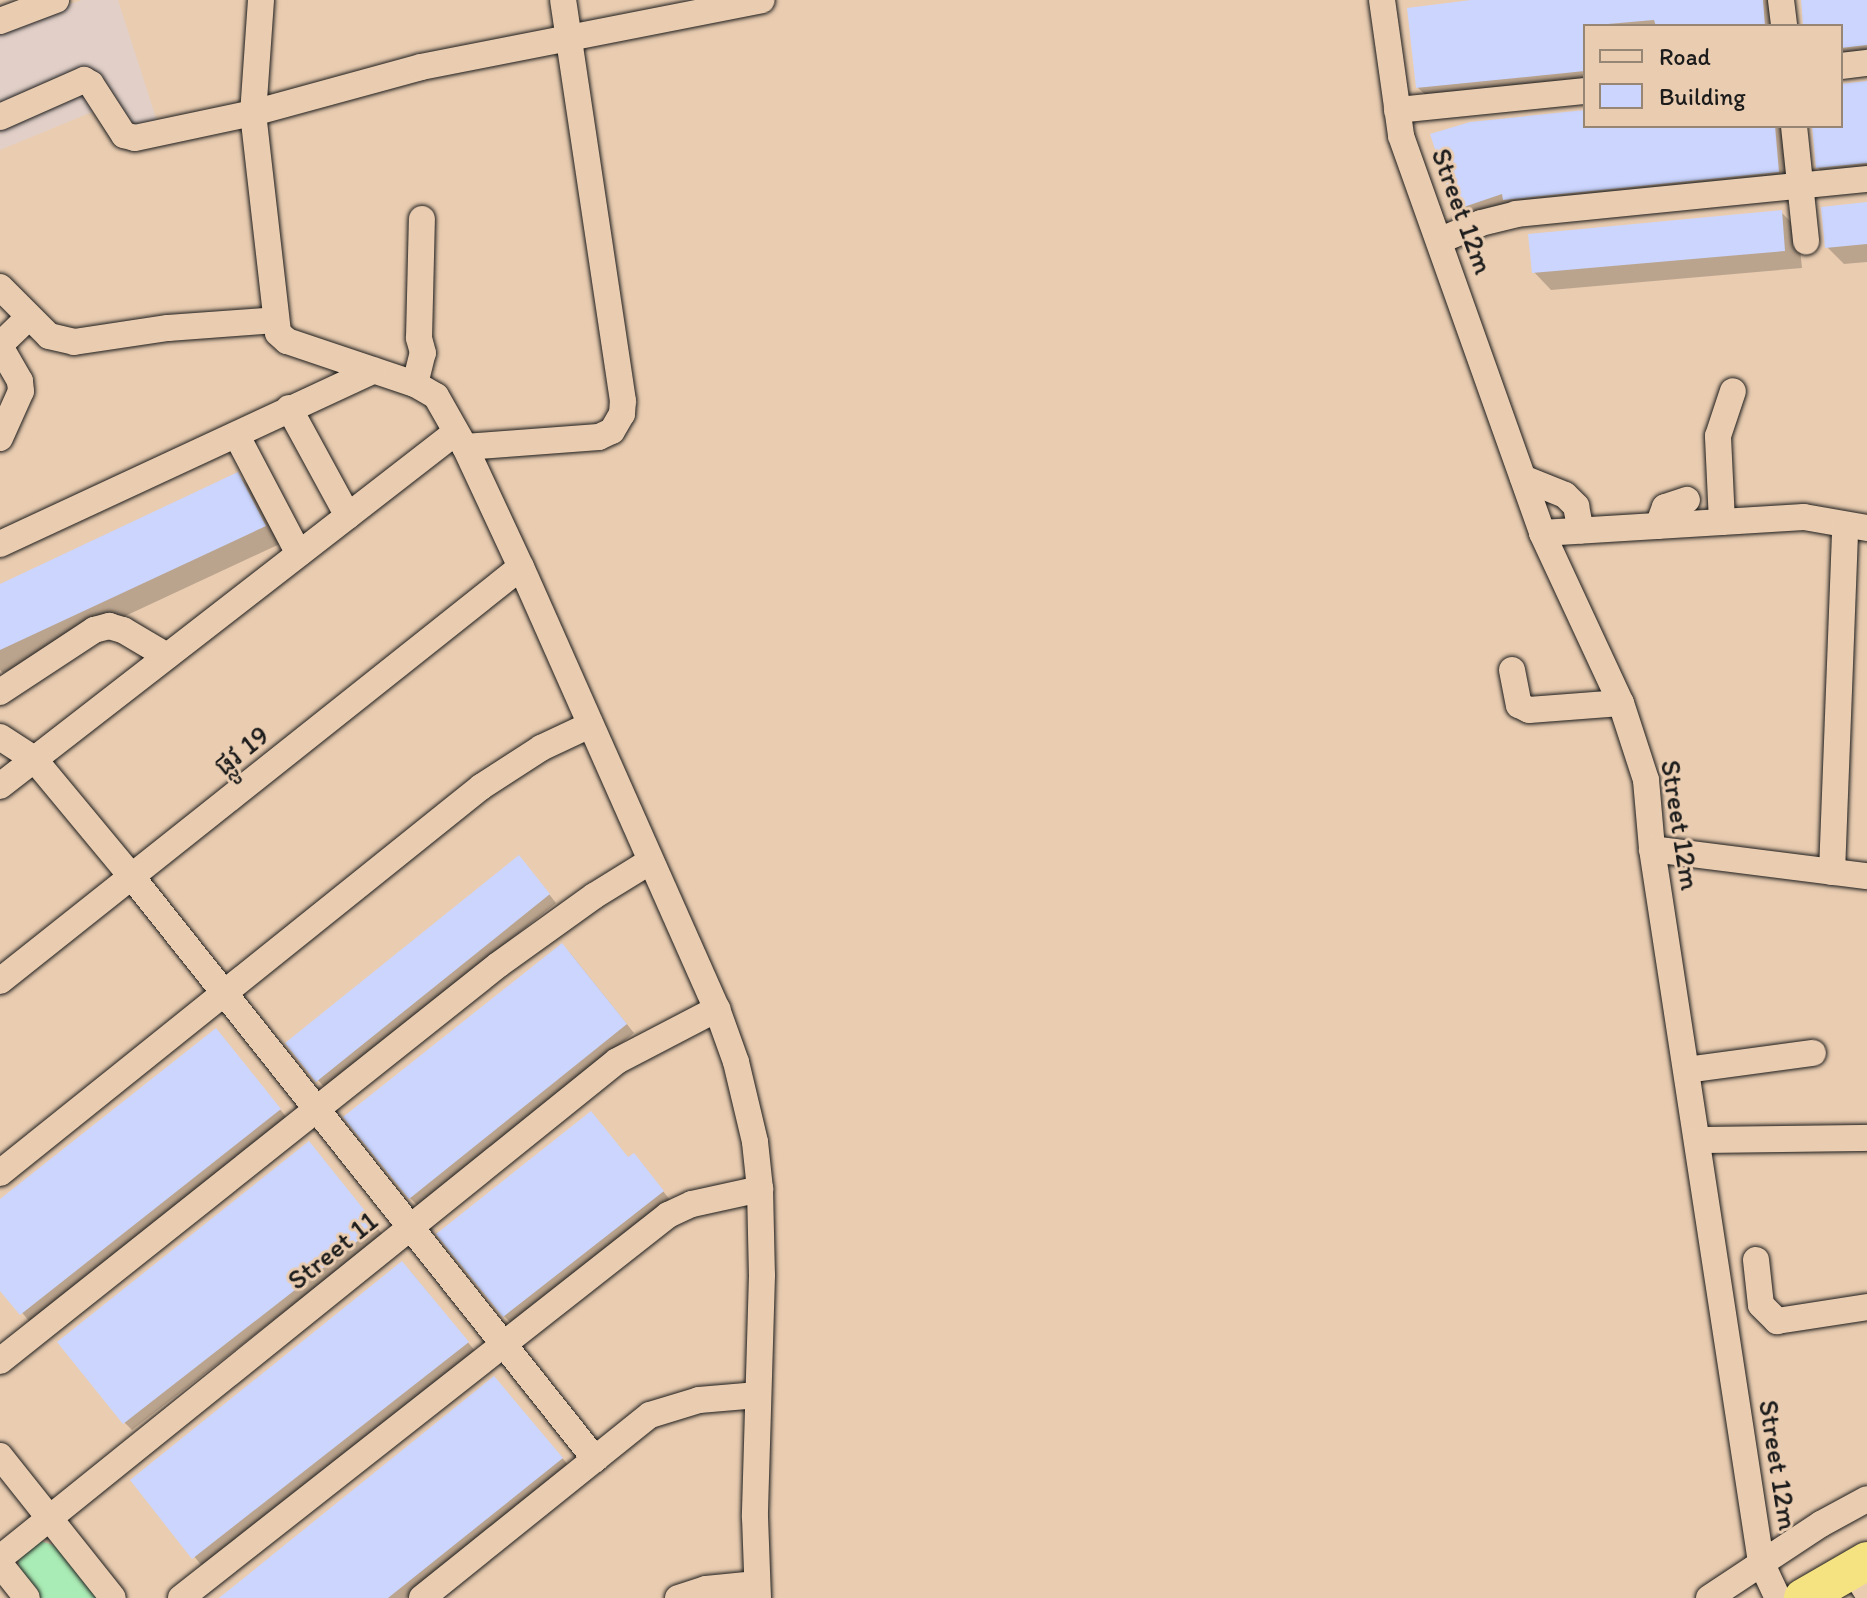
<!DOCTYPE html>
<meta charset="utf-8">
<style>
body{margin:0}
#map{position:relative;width:1867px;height:1598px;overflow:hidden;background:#eacdb1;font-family:Itim,"Noto Sans Khmer",sans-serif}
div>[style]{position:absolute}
.built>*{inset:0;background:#e1cfc8}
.green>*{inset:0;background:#aaecb5}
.shadow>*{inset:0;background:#0003}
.building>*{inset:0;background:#cbd5fd}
.roads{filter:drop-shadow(0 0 2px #1c1c1c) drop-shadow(0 0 2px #1c1c1c)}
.minor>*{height:26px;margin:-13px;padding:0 13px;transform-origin:13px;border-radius:13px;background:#eacdb1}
.highway>*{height:38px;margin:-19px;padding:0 19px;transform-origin:19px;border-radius:19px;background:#f5e382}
span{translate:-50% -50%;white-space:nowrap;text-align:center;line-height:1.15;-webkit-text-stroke:6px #eacdb1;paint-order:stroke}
.street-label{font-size:28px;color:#1c1c1c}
.legend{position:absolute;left:1583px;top:24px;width:260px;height:104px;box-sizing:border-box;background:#eacdb1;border:2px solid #988675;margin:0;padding:10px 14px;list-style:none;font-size:24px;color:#1c1c1c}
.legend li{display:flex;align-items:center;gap:16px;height:40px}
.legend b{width:40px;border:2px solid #988675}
</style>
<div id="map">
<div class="built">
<i style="clip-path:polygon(82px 0,118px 0,157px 121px,108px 137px,97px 110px,0 150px,0 28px)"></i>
</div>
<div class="green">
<i style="clip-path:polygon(40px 1541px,60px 1547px,101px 1598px,36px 1598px,23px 1581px,18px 1562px,25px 1547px)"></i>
</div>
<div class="shadow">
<i style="clip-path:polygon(1510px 0,1776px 0,1778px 26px,1585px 26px,1585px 88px,1433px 102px,1417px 87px)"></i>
<i style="clip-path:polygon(1803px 0,1867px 0,1867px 63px,1841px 66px,1841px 26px,1806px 26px)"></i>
<i style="clip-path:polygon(1867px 82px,1867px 181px,1835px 184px,1817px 167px,1814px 126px,1841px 126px,1841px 85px)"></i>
<i style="clip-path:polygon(1585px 113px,1585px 126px,1788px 126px,1793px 186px,1471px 224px,1456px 209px)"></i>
<i style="clip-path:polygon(1867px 204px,1867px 262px,1844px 264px,1827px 247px)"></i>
<i style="clip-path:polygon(1781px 212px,1798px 229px,1802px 268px,1551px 290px,1534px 272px)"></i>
<i style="clip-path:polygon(238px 475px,255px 492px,282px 543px,3px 673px,0 670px,0 586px)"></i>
<i style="clip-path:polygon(527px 866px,556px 903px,325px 1088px,318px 1080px)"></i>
<i style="clip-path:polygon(570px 953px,634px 1033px,418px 1206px,410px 1198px)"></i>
<i style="clip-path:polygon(224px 1039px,287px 1118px,30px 1322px,0 1287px,0 1202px)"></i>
<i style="clip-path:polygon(317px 1152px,383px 1235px,132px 1430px,124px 1422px)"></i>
<i style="clip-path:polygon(629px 1159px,642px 1164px,670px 1200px,512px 1324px,504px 1316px)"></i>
<i style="clip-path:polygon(410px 1271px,475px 1351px,202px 1566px,132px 1481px)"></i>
<i style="clip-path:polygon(501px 1387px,570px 1467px,406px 1598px,221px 1598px)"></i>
</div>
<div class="building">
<i style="clip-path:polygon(1471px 0,1763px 0,1765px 26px,1656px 26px,1654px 20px,1585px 26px,1585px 71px,1416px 88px,1407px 8px)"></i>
<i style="clip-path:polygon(1801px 0,1867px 0,1867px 45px,1841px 48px,1841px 26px,1803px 26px)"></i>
<i style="clip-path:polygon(1867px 81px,1867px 163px,1816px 168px,1812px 126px,1841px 126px,1841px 84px)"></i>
<i style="clip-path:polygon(1585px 110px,1585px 126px,1775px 126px,1779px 172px,1503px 200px,1502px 194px,1455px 210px,1430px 134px,1470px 122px)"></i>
<i style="clip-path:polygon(1867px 202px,1867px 244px,1825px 248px,1821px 207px)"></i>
<i style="clip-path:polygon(1782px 210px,1785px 251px,1532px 273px,1528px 234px)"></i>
<i style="clip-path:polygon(238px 472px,266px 526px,0 650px,0 584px)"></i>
<i style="clip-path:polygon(519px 855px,550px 894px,316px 1082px,285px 1043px)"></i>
<i style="clip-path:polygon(562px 943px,627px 1024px,409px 1199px,343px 1117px)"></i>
<i style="clip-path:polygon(216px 1028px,281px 1109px,20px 1315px,0 1291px,0 1199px)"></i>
<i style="clip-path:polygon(591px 1111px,628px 1157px,634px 1153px,664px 1191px,503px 1317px,436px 1234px)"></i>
<i style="clip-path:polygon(309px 1141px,377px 1226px,123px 1424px,57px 1342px)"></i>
<i style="clip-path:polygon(402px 1261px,469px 1342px,192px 1559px,130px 1480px)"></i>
<i style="clip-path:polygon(494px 1376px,563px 1458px,388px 1598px,219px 1598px)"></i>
</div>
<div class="roads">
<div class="minor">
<i style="left:261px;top:0;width:113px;rotate:94deg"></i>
<i style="left:253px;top:113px;width:221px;rotate:83.5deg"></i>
<i style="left:278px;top:333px;width:12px;rotate:42deg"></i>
<i style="left:287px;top:341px;width:135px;rotate:18.6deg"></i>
<i style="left:415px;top:384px;width:24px;rotate:30deg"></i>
<i style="left:436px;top:396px;width:59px;rotate:60.4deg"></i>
<i style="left:465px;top:447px;width:132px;rotate:65deg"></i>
<i style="left:521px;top:567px;width:484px;rotate:66.1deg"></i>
<i style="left:717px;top:1009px;width:56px;rotate:70.3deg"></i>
<i style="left:736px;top:1062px;width:82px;rotate:76.6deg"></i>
<i style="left:755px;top:1142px;width:47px;rotate:83.9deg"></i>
<i style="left:760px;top:1189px;width:86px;rotate:88.7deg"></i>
<i style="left:762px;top:1275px;width:242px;rotate:91.7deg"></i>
<i style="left:755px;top:1517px;width:81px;rotate:87.9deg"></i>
<i style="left:1382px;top:0;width:137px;rotate:82deg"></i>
<i style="left:1401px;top:136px;width:421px;rotate:70.4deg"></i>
<i style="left:1542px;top:533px;width:187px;rotate:65.1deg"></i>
<i style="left:1621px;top:703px;width:81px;rotate:72deg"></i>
<i style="left:1646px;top:780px;width:69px;rotate:85deg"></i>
<i style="left:1652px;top:849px;width:721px;rotate:81.31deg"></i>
<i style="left:1761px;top:1562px;width:40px;rotate:65deg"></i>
<i style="left:1781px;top:0;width:26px;rotate:83deg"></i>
<i style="left:0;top:21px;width:60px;rotate:-20.6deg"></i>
<i style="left:1841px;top:66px;width:26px;rotate:-7deg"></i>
<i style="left:1397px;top:110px;width:189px;rotate:-5.8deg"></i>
<i style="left:0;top:117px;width:92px;rotate:-23.8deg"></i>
<i style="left:84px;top:80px;width:8px;rotate:30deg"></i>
<i style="left:91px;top:84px;width:61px;rotate:57.1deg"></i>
<i style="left:124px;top:135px;width:11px;rotate:15deg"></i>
<i style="left:135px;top:138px;width:121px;rotate:-12deg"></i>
<i style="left:253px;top:113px;width:174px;rotate:-15.3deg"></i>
<i style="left:421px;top:67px;width:347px;rotate:-11.1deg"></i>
<i style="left:1794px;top:126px;width:116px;rotate:84deg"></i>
<i style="left:1441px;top:240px;width:43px;rotate:-23deg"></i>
<i style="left:1481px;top:223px;width:36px;rotate:-14deg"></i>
<i style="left:1516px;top:214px;width:353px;rotate:-5.7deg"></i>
<i style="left:0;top:287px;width:69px;rotate:45deg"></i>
<i style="left:49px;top:336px;width:26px;rotate:13deg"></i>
<i style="left:74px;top:342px;width:95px;rotate:-8.5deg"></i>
<i style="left:168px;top:328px;width:108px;rotate:-4.2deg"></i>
<i style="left:415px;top:384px;width:32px;rotate:-76deg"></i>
<i style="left:423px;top:353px;width:16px;rotate:-105deg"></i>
<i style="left:419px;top:338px;width:119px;rotate:-88.6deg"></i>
<i style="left:289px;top:408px;width:123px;rotate:61.4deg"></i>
<i style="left:237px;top:436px;width:133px;rotate:62.3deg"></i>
<i style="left:0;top:438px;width:51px;rotate:-65.9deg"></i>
<i style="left:21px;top:391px;width:10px;rotate:-96deg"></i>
<i style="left:20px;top:381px;width:36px;rotate:-120deg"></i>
<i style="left:2px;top:350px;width:8px;rotate:-83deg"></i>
<i style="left:3px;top:342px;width:35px;rotate:-44deg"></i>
<i style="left:465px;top:447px;width:134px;rotate:-4.3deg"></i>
<i style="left:599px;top:437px;width:14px;rotate:-25deg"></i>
<i style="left:612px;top:431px;width:20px;rotate:-60deg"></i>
<i style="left:622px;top:414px;width:13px;rotate:-86deg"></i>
<i style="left:623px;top:401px;width:405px;rotate:-98.5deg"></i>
<i style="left:1523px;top:478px;width:45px;rotate:22deg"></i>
<i style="left:1565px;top:495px;width:16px;rotate:45deg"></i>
<i style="left:1576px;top:506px;width:25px;rotate:79deg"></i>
<i style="left:1722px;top:522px;width:86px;rotate:-92.7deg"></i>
<i style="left:1718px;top:436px;width:47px;rotate:-71.6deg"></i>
<i style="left:1658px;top:526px;width:20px;rotate:-70deg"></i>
<i style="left:1665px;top:507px;width:23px;rotate:-18deg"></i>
<i style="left:1542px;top:533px;width:262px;rotate:-3.5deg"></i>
<i style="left:1804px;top:517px;width:64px;rotate:9.9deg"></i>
<i style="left:0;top:544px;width:412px;rotate:-24.9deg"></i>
<i style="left:1512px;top:670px;width:36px;rotate:79deg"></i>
<i style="left:1519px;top:705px;width:11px;rotate:27deg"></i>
<i style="left:1529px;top:710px;width:92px;rotate:-4.4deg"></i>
<i style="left:0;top:692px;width:113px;rotate:-33.4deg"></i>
<i style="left:94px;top:630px;width:16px;rotate:-15deg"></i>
<i style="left:109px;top:626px;width:15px;rotate:16deg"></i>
<i style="left:123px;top:630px;width:51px;rotate:30.6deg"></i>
<i style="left:0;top:737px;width:40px;rotate:32.9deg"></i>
<i style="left:34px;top:759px;width:153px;rotate:50.3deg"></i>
<i style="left:132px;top:877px;width:744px;rotate:51.5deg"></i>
<i style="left:0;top:786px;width:577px;rotate:-37.82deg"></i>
<i style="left:1652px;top:849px;width:217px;rotate:7.2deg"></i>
<i style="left:1832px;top:872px;width:346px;rotate:-87.8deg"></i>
<i style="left:0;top:981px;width:665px;rotate:-38.47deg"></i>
<i style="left:1687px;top:1070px;width:127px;rotate:-7.7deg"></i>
<i style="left:1697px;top:1140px;width:170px;rotate:-0.7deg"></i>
<i style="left:0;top:1173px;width:617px;rotate:-38.75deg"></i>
<i style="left:481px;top:787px;width:72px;rotate:-33deg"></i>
<i style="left:541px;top:748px;width:54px;rotate:-25.1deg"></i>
<i style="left:1756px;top:1260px;width:45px;rotate:83.7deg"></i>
<i style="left:1761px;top:1305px;width:23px;rotate:45deg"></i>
<i style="left:1777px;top:1321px;width:91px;rotate:-8.8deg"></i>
<i style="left:0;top:1361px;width:636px;rotate:-38.49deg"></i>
<i style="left:498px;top:965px;width:118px;rotate:-35.7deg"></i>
<i style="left:594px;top:896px;width:65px;rotate:-31.7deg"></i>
<i style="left:0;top:1456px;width:181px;rotate:51.5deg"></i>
<i style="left:0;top:1558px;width:792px;rotate:-38.85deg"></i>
<i style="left:617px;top:1061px;width:113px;rotate:-27.5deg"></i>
<i style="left:0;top:1564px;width:43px;rotate:51.5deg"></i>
<i style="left:1852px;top:1569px;width:27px;rotate:57deg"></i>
<i style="left:181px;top:1598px;width:620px;rotate:-38.18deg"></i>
<i style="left:668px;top:1215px;width:26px;rotate:-25deg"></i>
<i style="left:692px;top:1204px;width:70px;rotate:-12.4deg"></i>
<i style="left:422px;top:1598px;width:292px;rotate:-38.8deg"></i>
<i style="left:650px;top:1415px;width:51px;rotate:-17deg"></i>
<i style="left:699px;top:1400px;width:59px;rotate:-4.8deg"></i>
<i style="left:678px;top:1598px;width:29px;rotate:-18deg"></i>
<i style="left:706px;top:1589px;width:51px;rotate:-5.6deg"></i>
<i style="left:1709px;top:1598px;width:134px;rotate:-33.5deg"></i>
<i style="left:1821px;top:1524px;width:52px;rotate:-28.5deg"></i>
</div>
<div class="highway">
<i style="left:1803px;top:1598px;width:74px;rotate:-30deg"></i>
</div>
</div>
<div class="street-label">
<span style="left:1463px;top:211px;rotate:70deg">Street 12m</span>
<span style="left:241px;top:750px;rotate:-39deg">ផ្លូវ 19</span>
<span style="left:1681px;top:825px;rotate:81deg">Street 12m</span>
<span style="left:332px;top:1250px;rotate:-39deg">Street 11</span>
<span style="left:1779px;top:1465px;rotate:81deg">Street 12m</span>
</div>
<ul class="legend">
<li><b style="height:10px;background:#eacdb1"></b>Road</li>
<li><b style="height:22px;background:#cbd5fd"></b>Building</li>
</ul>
</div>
